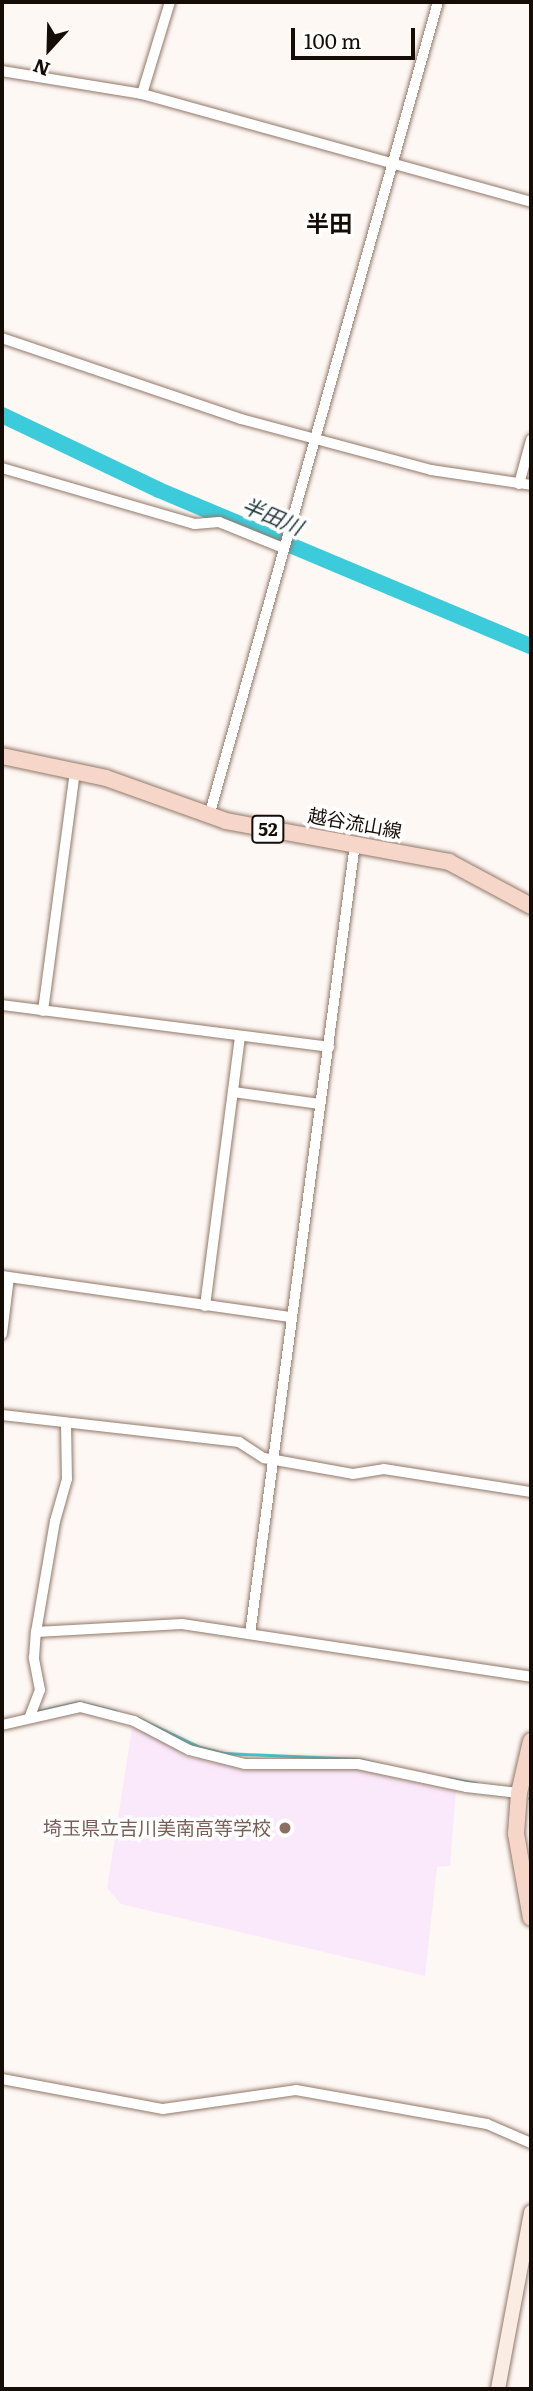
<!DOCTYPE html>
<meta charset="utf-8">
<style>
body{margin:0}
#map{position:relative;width:533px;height:2391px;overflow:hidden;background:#fef8f5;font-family:Literata,"Noto Sans JP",serif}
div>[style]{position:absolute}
.education>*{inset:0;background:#fae9fb}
.stream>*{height:2.5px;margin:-1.25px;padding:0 1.25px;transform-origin:1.25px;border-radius:1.25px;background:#3bcbdb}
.river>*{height:16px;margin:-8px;padding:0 8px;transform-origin:8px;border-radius:8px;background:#3bcbdb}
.roads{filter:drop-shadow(0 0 2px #927767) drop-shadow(0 0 2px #927767)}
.street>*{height:10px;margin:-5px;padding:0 5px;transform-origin:5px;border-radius:5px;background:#fff}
.secondary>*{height:14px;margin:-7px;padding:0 7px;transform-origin:7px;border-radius:7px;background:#faebe3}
.primary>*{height:16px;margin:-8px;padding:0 8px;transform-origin:8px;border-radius:8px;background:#f5d6c8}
.dots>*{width:19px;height:19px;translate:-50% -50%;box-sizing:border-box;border:4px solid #fff;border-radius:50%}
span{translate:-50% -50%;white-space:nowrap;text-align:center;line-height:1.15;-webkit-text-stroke:7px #fff;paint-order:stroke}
.shield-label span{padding:2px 5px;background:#fff;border:2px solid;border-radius:5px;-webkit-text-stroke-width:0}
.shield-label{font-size:18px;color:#150c06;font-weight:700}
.street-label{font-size:19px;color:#150c06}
.education-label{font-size:19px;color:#785e54}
.right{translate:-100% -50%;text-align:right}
.water-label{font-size:21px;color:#1e3639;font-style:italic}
.quarter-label{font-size:23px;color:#150c06;font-weight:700}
.frame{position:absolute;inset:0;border:4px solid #150c06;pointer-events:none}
.north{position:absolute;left:14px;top:14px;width:70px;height:70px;-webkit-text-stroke:5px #fff;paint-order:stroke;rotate:202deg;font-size:19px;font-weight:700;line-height:28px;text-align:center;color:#150c06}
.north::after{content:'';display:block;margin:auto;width:24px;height:32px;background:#150c06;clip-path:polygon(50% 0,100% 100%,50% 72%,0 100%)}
.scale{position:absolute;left:291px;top:28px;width:124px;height:32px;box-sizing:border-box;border:4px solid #150c06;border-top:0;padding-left:9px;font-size:21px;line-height:24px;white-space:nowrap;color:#150c06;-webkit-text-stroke:5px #fff;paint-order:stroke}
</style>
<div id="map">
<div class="education">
<i style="clip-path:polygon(132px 1728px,161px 1738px,184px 1756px,246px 1770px,356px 1769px,456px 1791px,450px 1866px,437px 1867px,425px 1976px,121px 1904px,107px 1888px)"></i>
</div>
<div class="stream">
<i style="left:34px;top:1712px;width:46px;rotate:-12.5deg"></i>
<i style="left:79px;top:1702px;width:38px;rotate:14deg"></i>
<i style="left:136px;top:1717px;width:71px;rotate:25.1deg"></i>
<i style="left:200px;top:1747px;width:25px;rotate:14deg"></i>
<i style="left:224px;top:1753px;width:135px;rotate:2.5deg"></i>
<i style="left:359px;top:1759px;width:25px;rotate:14deg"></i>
<i style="left:448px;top:1778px;width:28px;rotate:10deg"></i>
<i style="left:529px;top:1798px;width:2px;rotate:27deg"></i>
</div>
<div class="river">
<i style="left:2px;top:415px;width:174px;rotate:25.5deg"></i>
<i style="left:159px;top:490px;width:403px;rotate:22.8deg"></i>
</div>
<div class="roads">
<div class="street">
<i style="left:2px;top:71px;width:142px;rotate:9.3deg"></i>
<i style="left:142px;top:94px;width:404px;rotate:15.5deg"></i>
<i style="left:142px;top:94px;width:96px;rotate:-73.1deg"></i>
<i style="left:2px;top:338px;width:252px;rotate:18.7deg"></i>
<i style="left:241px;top:419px;width:197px;rotate:15deg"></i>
<i style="left:431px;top:470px;width:101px;rotate:8.5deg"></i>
<i style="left:2px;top:468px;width:201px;rotate:16.2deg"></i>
<i style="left:195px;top:524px;width:24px;rotate:-5deg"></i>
<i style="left:219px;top:522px;width:69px;rotate:22.1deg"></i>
<i style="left:519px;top:484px;width:46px;rotate:-74.7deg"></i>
<i style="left:209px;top:816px;width:846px;rotate:-74.29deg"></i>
<i style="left:2px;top:1005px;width:330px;rotate:7.3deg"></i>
<i style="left:43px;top:1011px;width:243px;rotate:-82.4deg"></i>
<i style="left:233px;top:1092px;width:88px;rotate:7.9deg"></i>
<i style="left:2px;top:1276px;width:291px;rotate:8.1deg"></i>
<i style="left:205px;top:1306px;width:271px;rotate:-82.6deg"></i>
<i style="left:2px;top:1334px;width:57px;rotate:-83deg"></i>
<i style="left:2px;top:1415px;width:239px;rotate:6.5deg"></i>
<i style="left:239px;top:1442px;width:30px;rotate:33deg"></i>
<i style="left:264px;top:1458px;width:90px;rotate:10.2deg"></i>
<i style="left:353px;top:1474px;width:31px;rotate:-9deg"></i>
<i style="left:384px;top:1469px;width:149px;rotate:8.9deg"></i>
<i style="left:66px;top:1423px;width:56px;rotate:89deg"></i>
<i style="left:67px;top:1479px;width:44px;rotate:105.9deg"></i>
<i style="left:55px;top:1521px;width:113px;rotate:99.7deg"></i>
<i style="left:36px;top:1632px;width:146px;rotate:-3.1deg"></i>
<i style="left:182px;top:1624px;width:353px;rotate:8.6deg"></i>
<i style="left:250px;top:1634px;width:797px;rotate:-82.43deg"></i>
<i style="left:30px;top:1716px;width:28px;rotate:-69deg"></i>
<i style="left:40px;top:1690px;width:33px;rotate:-101deg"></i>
<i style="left:34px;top:1658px;width:26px;rotate:-86deg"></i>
<i style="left:2px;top:1725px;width:80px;rotate:-13deg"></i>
<i style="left:80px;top:1707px;width:56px;rotate:14.5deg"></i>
<i style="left:134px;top:1721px;width:62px;rotate:27.8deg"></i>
<i style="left:189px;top:1750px;width:58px;rotate:14deg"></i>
<i style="left:245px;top:1764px;width:113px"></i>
<i style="left:358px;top:1764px;width:110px;rotate:12deg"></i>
<i style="left:466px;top:1787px;width:53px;rotate:6.5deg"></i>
<i style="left:2px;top:2079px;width:164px;rotate:10.6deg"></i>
<i style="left:163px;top:2109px;width:134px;rotate:-8.1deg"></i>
<i style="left:296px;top:2090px;width:194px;rotate:10.1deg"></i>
<i style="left:487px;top:2124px;width:48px;rotate:23.4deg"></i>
</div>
<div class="secondary">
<i style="left:498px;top:2389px;width:180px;rotate:-79.4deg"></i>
</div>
<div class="primary">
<i style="left:2px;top:756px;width:106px;rotate:11.9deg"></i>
<i style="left:106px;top:778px;width:127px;rotate:19.7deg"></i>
<i style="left:226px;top:821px;width:227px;rotate:10.4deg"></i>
<i style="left:449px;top:862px;width:93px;rotate:28.2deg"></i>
<i style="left:531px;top:1741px;width:53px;rotate:103deg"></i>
<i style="left:519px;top:1793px;width:41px;rotate:94.2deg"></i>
<i style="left:516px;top:1834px;width:85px;rotate:79.9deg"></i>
</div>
</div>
<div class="dots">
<i style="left:285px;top:1828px;background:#8d6e63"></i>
</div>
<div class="shield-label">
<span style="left:268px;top:829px">52</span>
</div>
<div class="street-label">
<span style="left:355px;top:823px;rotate:10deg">越谷流山線</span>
</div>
<div class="education-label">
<span class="right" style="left:271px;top:1828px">埼玉県立吉川美南高等学校</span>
</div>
<div class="water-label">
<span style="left:273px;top:515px;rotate:23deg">半田川</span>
</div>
<div class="quarter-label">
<span style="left:329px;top:222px">半田</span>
</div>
<div class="frame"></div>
<div class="north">N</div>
<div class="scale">100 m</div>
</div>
